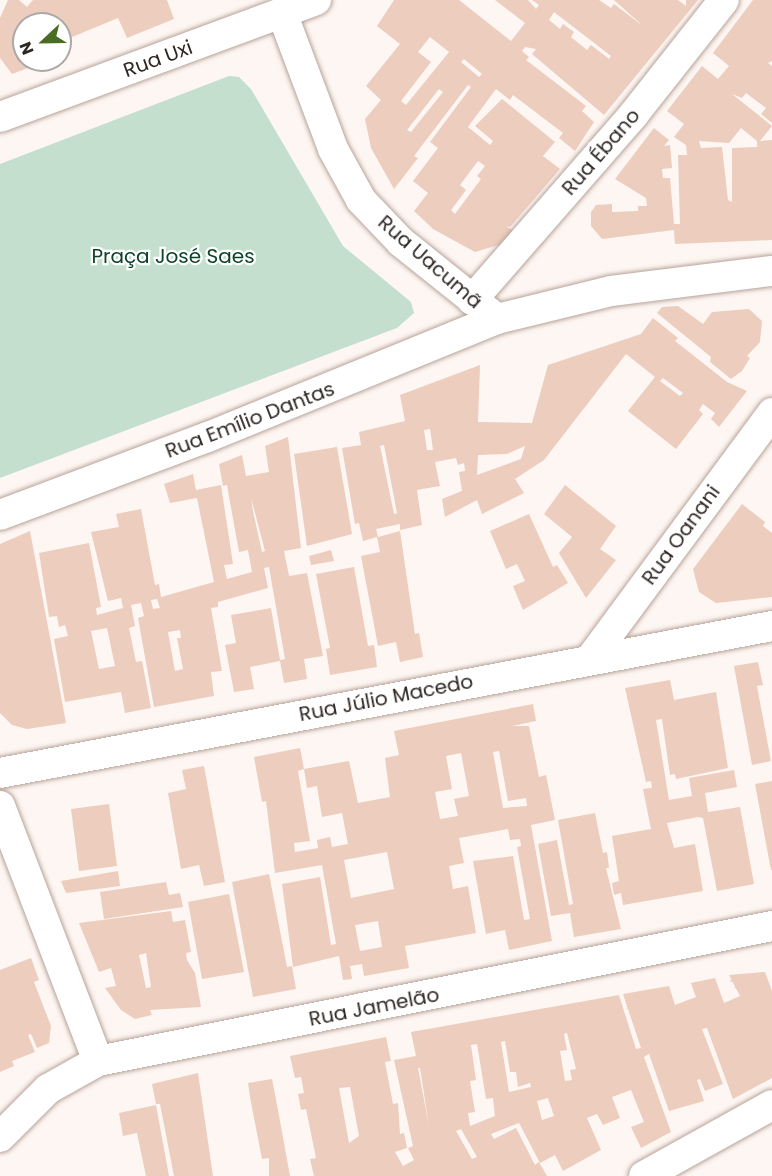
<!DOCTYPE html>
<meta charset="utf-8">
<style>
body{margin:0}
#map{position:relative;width:772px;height:1176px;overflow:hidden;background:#fef6f2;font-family:Poppins,sans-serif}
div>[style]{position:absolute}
.green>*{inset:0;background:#c4dfce}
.building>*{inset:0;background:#eccdbe}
.roads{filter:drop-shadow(0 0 2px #b7a39a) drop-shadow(0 0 2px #b7a39a)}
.minor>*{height:30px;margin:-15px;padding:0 15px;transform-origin:15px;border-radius:15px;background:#fff}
span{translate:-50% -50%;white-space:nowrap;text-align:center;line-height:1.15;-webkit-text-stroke:4.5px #fff;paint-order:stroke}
.street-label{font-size:20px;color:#2e2623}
.park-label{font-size:20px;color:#0c4229}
.north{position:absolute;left:12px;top:12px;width:60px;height:60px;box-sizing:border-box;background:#fff;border:2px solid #aba8a7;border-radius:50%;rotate:248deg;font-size:16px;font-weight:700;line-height:24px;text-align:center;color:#2e2623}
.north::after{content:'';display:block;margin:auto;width:21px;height:27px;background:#4b6c23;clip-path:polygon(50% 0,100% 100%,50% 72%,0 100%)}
</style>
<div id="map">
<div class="green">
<i style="clip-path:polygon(229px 76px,239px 77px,251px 89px,343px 246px,411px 302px,414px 313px,397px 328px,0 478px,0 164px)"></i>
</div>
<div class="building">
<i style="clip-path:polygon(8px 0,19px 0,27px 7px,33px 0,167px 0,174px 19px,127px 38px,118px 18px,60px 42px,60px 24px,24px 24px,24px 60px,60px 63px,46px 68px,44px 62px,12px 74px,0 58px,0 18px)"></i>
<i style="clip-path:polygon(evenodd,394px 0,459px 0,511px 41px,525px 23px,495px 0,528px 0,536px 9px,539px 5px,532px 0,599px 0,611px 8px,614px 4px,643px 26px,614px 0,678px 0,686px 6px,686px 0,698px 0,604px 115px,532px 54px,536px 49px,525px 47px,522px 51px,529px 57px,526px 60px,586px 106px,582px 111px,594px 122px,575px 151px,559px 138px,563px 133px,513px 95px,510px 100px,496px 89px,468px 127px,490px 145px,493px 141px,475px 126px,502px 99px,555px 142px,543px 156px,560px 169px,510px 227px,506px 226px,515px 232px,505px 243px,475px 252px,433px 229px,414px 211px,428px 193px,413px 181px,438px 148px,430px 142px,471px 87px,468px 85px,414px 156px,418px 158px,394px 189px,371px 148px,365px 119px,381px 100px,366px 86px,400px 44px,377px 26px,394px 0,554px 12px,611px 56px,609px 59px,591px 45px,587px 50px,571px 37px,574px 32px,563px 24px,560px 29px,549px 20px,554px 12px,394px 0,430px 37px,449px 52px,406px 105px,401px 101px,431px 62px,418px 52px,430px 37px,394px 0,464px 59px,482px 74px,479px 77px,461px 62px,464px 59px,394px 0,439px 89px,443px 92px,411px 132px,407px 130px,439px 89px,394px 0,478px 161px,485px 166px,477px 176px,481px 179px,455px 214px,451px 210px,466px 190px,460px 185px,478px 161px)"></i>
<i style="clip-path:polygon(evenodd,753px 0,772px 0,772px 61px,768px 63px,772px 66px,772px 123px,761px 114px,766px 108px,746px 93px,742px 98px,732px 94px,772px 126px,760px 141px,772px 140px,772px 240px,675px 244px,674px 230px,602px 239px,591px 226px,591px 212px,596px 205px,612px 204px,612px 212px,638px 211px,638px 206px,647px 206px,646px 198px,615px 179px,654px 128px,669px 140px,664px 146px,670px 145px,672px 168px,662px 169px,663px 178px,670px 178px,674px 224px,680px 224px,678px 155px,687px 155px,686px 145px,674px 137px,684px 124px,667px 111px,702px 66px,718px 79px,729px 66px,713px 53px,753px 0,741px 128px,757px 141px,757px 147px,732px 148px,732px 202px,728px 200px,722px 147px,701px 148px,699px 141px,729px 143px,741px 128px)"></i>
<i style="clip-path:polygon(678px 306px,703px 324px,712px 312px,749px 309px,762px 321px,760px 342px,747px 356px,750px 358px,742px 371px,731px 379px,710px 362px,711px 357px,657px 313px,662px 307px)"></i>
<i style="clip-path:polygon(evenodd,653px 318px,678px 338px,675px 341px,727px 382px,747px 391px,719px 427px,711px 419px,715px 413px,703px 404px,699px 410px,703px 414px,676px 449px,628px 411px,655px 377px,626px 354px,544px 460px,515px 479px,524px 493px,482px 514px,477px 500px,445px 517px,442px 499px,462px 491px,459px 472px,465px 471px,464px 463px,458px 465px,456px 458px,435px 462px,440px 486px,417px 490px,422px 525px,400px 530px,400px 524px,376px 529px,378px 537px,400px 531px,415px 634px,419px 633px,423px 657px,400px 662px,396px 642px,378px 646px,361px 556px,380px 552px,377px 537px,363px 541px,359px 523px,355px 524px,342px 448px,361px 445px,359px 432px,405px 421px,400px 395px,480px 365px,478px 422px,532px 423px,548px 365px,641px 334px,653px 318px,663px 378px,683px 393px,680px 396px,660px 381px,663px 378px,653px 318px,430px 429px,433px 450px,427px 450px,424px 430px,430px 429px,653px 318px,384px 445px,397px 513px,394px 514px,380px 446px,384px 445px,653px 318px,525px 446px,521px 459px,477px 475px,478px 455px,507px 454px,525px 446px)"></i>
<i style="clip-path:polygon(evenodd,288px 437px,301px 548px,284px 551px,289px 576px,307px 573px,323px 656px,304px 659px,307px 679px,284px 683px,280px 661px,250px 667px,254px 689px,234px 692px,225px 645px,236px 643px,231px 615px,271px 608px,280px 660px,285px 659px,269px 567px,264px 568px,268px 588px,218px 602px,218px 607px,211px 608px,222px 671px,211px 672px,214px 696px,154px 707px,138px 618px,144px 616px,141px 603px,131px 605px,135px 626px,129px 628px,136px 662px,142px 661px,151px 708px,125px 713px,121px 692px,65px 702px,54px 639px,68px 636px,65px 625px,59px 627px,57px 616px,49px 617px,39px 553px,89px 543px,101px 607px,96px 608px,97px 615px,123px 608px,121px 598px,108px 601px,91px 532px,119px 527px,116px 514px,141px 509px,155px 585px,159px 584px,161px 597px,214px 582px,197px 498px,170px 503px,164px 484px,193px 474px,196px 490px,221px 485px,233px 564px,224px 565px,227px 579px,252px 572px,248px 550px,239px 552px,227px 485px,223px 486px,219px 464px,242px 455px,246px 476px,269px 472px,265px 446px,288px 437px,251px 498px,265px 551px,262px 552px,253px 511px,251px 498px,288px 437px,157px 599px,160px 608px,153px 609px,151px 600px,157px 599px,288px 437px,107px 628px,115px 666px,99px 669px,91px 631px,107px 628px,288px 437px,180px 630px,181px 638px,177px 638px,183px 669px,175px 671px,168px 632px,180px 630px)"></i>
<i style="clip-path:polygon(337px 447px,352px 534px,307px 546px,294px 454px)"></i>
<i style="clip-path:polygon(565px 485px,616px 526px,600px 549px,616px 560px,586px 598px,559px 553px,572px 537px,544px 514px)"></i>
<i style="clip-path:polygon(742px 504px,765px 522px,763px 526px,772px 533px,772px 597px,716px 603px,699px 592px,693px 569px)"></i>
<i style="clip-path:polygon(529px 514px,553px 567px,557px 565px,568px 583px,523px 610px,513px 586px,525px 581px,517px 564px,506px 569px,490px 531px)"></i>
<i style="clip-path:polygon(30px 531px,66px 723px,27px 729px,12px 725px,0 713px,0 544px)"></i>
<i style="clip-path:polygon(331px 550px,334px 561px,311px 565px,309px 556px)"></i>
<i style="clip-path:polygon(354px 567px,368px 646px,374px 645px,377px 667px,330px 675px,326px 649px,330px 648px,316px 574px)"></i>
<i style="clip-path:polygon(758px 662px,763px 685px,757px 686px,771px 761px,752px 765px,734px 666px)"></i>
<i style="clip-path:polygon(670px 680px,674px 700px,716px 692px,728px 768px,676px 779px,675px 774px,670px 775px,662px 719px,656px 720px,669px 800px,692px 796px,689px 778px,734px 770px,737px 787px,705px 793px,708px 812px,740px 807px,754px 884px,717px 891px,703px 818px,698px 817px,667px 823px,674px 848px,695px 844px,703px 891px,623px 905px,621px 893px,614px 895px,612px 883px,619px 881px,612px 836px,651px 829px,643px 789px,652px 788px,651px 781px,646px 782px,625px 688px)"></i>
<i style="clip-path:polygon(evenodd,533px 704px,536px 721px,512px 726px,529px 726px,539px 777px,546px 775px,555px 820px,531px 825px,552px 941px,509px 950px,505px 930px,486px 934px,473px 861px,513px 856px,524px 920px,530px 919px,517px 847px,521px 846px,520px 839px,510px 840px,508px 829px,459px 838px,464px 863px,449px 866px,453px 889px,468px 886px,476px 933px,405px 946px,409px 968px,364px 976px,362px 964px,350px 966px,352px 979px,343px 980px,339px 956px,293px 967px,282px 884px,320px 877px,331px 945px,336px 944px,322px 865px,275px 873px,266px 801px,262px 802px,254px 757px,300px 748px,304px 769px,349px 761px,358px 803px,390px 797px,385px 758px,399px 755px,394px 731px,533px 704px,499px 751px,508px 801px,526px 798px,527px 806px,503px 808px,493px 752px,499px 751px,533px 704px,461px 753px,469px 796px,454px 799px,458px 816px,440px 819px,435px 792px,452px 789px,446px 756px,461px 753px,533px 704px,304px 769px,307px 788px,317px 786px,322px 817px,342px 813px,348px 844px,332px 847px,330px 837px,317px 840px,318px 848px,295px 852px,294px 843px,310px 841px,298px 771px,304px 769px,533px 704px,387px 852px,394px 889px,351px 898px,344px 860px,387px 852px,533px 704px,378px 921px,382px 947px,360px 951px,355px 925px,378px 921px)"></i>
<i style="clip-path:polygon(204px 766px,225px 882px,204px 886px,199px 865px,181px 869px,168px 793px,186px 789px,182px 770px)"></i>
<i style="clip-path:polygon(772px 781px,772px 870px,771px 870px,755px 784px)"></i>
<i style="clip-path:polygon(109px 804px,117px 866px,79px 871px,71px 809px)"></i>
<i style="clip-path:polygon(595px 813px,603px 853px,607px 852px,609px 868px,606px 868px,621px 929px,574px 937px,570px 913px,551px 916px,538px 844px,557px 840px,569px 905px,573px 904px,558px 820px)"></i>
<i style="clip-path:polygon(118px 871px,120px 886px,66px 893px,61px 881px)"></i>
<i style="clip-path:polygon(269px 874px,287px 967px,292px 966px,296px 989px,253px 997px,232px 882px)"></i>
<i style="clip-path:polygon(166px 882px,169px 895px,180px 893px,183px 907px,104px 919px,100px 892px)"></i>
<i style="clip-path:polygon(229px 894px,244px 972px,202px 979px,188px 902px)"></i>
<i style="clip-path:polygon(evenodd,171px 911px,173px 922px,185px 920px,191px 952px,186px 953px,187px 960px,195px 973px,201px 1007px,150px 1010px,152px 1015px,135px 1019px,121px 1010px,105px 988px,116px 986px,111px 968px,99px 972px,79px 923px,171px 911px,146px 953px,151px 987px,146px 988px,139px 955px,146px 953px)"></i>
<i style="clip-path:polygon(31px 958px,39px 980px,34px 982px,51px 1026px,49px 1043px,37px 1048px,31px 1034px,28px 1035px,35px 1052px,12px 1061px,14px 1066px,0 1072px,0 970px)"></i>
<i style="clip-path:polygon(evenodd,765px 972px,772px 991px,772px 1078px,733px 1099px,707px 1028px,702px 1029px,723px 1084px,705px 1091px,700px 1079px,697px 1080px,704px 1101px,669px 1111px,649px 1054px,644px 1057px,671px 1132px,641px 1148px,631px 1127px,644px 1122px,631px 1090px,612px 1097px,620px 1118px,603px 1125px,597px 1114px,587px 1118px,601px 1150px,563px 1171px,555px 1155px,540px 1163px,519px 1123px,491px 1134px,494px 1139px,516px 1128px,535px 1165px,539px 1162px,547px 1176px,314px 1176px,310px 1159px,316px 1158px,306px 1109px,301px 1110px,298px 1094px,304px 1093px,301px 1077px,295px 1078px,290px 1056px,386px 1037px,391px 1061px,385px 1062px,393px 1104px,398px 1103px,400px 1134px,404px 1133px,407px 1148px,395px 1152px,403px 1166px,414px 1160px,408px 1148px,413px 1146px,394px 1060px,416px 1056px,411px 1032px,619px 995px,636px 1049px,641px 1048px,623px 994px,669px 986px,675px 1005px,696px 997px,691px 983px,715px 978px,724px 1003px,740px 996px,729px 975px,765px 972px,567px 1033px,576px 1069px,570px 1070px,572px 1080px,565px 1081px,560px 1051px,567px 1050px,564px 1034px,567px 1033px,765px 972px,505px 1041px,510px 1072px,516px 1072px,518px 1087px,530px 1083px,531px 1087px,509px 1092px,501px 1042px,505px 1041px,765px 972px,477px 1044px,486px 1099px,493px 1098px,495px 1116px,470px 1126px,468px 1113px,475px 1112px,470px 1081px,476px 1080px,471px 1045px,477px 1044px,765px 972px,418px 1068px,420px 1068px,429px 1126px,418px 1068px,765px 972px,350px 1087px,359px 1136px,349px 1143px,339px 1088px,350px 1087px,765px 972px,548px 1098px,554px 1116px,542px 1120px,537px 1101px,548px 1098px,765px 972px,461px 1129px,477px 1157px,472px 1159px,456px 1131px,461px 1129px)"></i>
<i style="clip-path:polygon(198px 1073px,213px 1176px,174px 1176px,160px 1104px,156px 1104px,152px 1084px)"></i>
<i style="clip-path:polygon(272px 1079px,278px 1110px,290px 1176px,269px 1176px,269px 1158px,262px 1159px,250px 1097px,248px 1083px)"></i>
<i style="clip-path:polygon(156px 1105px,169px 1176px,146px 1176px,137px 1133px,123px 1136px,119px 1113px)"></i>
</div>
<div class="roads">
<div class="minor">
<i style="left:282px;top:13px;width:145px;rotate:69.4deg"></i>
<i style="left:333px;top:149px;width:58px;rotate:61.2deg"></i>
<i style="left:361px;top:200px;width:58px;rotate:46.4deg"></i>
<i style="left:401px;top:242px;width:123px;rotate:38.7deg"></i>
<i style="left:497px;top:319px;width:117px;rotate:-13.8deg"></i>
<i style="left:611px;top:291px;width:162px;rotate:-7.1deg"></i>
<i style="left:0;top:117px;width:337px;rotate:-20.3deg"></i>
<i style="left:472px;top:300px;width:247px;rotate:-48.9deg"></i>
<i style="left:634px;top:114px;width:145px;rotate:-51.7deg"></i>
<i style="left:0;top:515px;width:222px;rotate:-20.6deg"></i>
<i style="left:208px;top:437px;width:312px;rotate:-22.2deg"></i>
<i style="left:591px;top:658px;width:305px;rotate:-53.5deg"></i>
<i style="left:0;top:773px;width:786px;rotate:-10.78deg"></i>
<i style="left:0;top:806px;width:273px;rotate:69deg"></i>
<i style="left:0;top:1137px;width:68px;rotate:-45deg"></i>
<i style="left:48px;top:1089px;width:57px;rotate:-29.2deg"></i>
<i style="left:98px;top:1061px;width:687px;rotate:-11.33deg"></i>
<i style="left:644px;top:1176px;width:146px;rotate:-29deg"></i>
</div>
</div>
<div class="street-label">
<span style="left:158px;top:59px;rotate:-20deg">Rua Uxi</span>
<span style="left:601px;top:152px;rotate:-49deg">Rua Ébano</span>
<span style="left:430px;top:262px;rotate:41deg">Rua Uacumã</span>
<span style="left:250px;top:420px;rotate:-21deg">Rua Emílio Dantas</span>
<span style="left:681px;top:535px;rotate:-54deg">Rua Oanani</span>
<span style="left:386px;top:698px;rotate:-11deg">Rua Júlio Macedo</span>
<span style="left:374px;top:1007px;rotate:-11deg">Rua Jamelão</span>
</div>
<div class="park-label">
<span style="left:173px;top:256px">Praça José Saes</span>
</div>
<div class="north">N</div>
</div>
